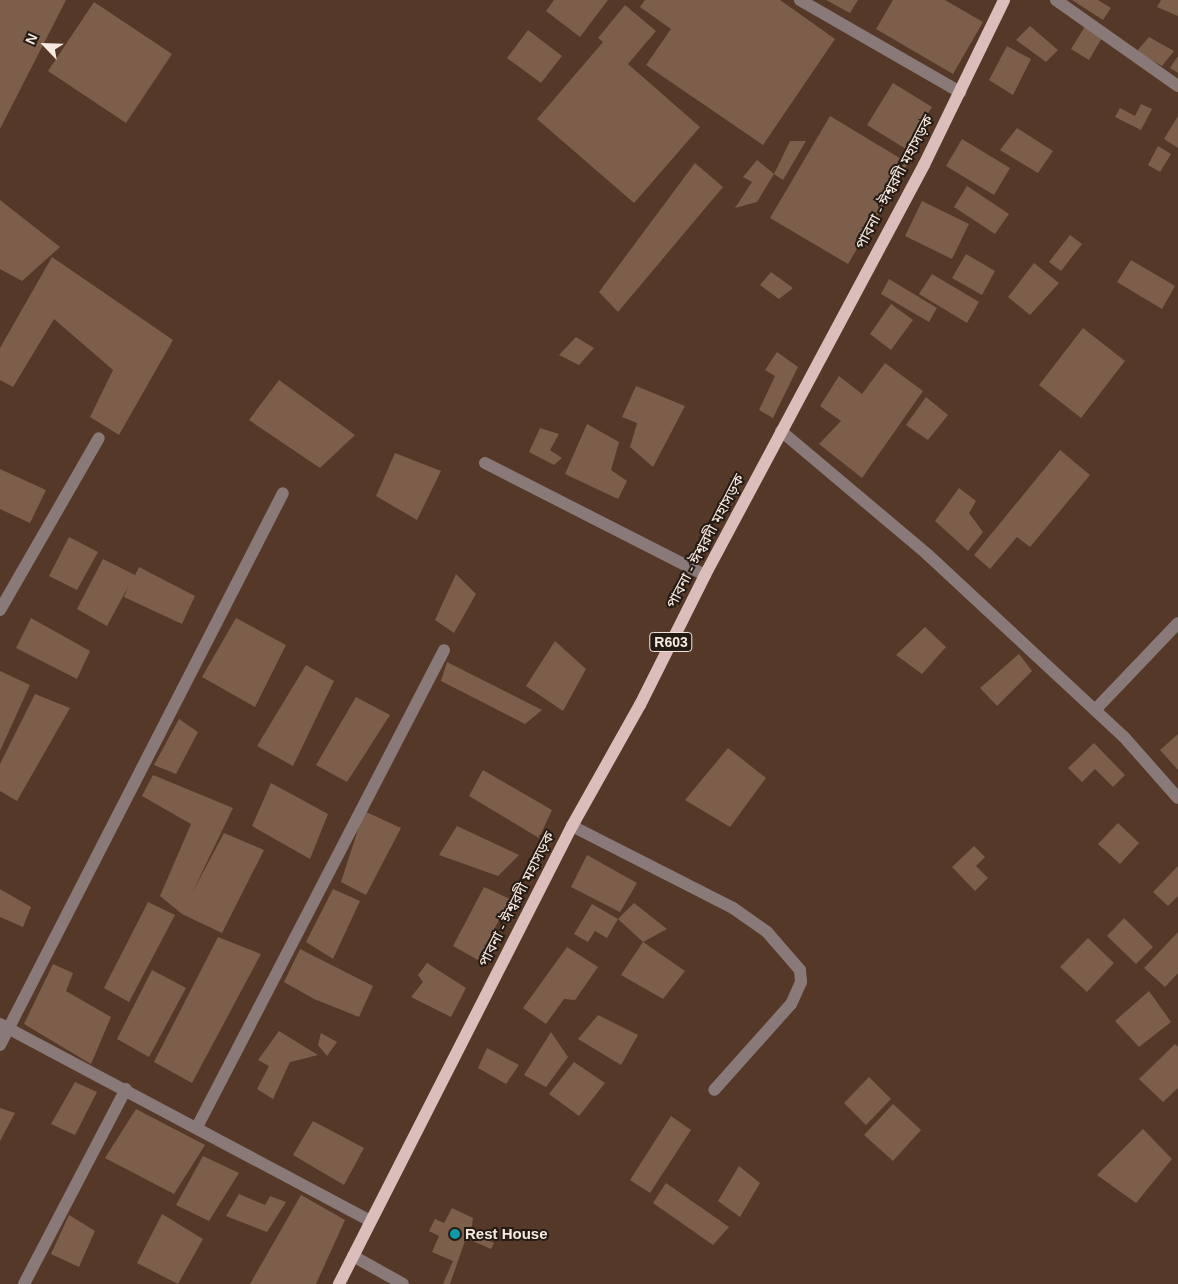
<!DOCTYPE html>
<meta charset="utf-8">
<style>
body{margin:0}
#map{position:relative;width:1178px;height:1284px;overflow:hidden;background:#473022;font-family:Helvetica,"Noto Sans Bengali",sans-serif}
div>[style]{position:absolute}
.built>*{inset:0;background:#553827}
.building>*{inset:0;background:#7d5e4b}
.minor>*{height:12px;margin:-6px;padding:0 6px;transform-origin:6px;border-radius:6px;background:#897a79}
.major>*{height:12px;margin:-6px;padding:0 6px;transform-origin:6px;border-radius:6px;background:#dbbdbb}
.dots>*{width:14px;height:14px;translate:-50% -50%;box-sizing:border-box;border:2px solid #251b15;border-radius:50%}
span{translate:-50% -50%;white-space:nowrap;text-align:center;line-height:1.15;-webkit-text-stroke:4px #251b15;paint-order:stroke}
.shield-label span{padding:1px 4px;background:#251b15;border:1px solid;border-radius:4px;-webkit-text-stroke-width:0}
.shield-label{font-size:14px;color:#f8e9e0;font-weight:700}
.street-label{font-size:15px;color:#f8e9e0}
.poi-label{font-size:15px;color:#f8e9e0;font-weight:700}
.left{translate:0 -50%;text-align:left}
.north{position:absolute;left:20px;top:20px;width:50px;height:50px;-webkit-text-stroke:4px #251b15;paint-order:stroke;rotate:294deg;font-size:14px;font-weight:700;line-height:20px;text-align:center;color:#f8e9e0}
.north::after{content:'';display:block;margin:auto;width:18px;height:22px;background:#f8e9e0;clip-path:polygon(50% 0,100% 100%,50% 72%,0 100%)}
</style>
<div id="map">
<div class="built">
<i style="clip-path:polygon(0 0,1178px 0,1178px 1284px,0 1284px)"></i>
</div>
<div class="building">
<i style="clip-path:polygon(0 0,66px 0,0 129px)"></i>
<i style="clip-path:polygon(554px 0,608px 0,580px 37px,546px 11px)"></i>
<i style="clip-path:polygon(645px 0,780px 0,835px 39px,763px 145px,646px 65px,671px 29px,640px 7px)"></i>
<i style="clip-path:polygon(826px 0,858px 0,850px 13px)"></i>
<i style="clip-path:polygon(893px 0,945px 0,983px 22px,953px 74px,876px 29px)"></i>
<i style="clip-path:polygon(1072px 0,1098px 0,1111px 8px,1103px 20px)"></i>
<i style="clip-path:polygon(1161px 0,1178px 0,1178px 16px,1157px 7px)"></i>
<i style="clip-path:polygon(94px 2px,172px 54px,126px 123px,48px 71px)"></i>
<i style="clip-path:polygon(625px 5px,656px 31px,628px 64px,700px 127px,634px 203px,537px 119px,603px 42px,598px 38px)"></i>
<i style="clip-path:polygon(1086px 25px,1103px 36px,1089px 60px,1071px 49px)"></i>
<i style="clip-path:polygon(1030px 26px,1058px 50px,1046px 62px,1016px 40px)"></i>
<i style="clip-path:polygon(528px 30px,562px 56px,541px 83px,507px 58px)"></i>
<i style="clip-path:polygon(1149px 37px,1174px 51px,1162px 66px,1136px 52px)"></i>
<i style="clip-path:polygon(1007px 46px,1031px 59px,1013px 95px,989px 80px)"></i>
<i style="clip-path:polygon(1178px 56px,1178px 73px,1170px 68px)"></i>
<i style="clip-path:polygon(893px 83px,932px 107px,906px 149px,867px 125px)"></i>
<i style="clip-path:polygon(1141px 104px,1152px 109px,1141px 130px,1115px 117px,1120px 108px,1135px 116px)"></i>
<i style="clip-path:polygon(830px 116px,908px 163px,848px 264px,770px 218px)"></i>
<i style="clip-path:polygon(1178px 116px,1178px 148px,1164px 139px)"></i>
<i style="clip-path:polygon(1017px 128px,1053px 151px,1038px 173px,1000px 150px)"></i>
<i style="clip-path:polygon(962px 139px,1010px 168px,994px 195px,946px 166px)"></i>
<i style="clip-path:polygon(790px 141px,806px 141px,783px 180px,774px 174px,757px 202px,735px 208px,752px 182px,743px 177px,757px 160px,774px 174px)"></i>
<i style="clip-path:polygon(1158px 146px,1171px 154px,1160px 172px,1148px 165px)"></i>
<i style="clip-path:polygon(695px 163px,723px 187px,618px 312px,599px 292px)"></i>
<i style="clip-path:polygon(967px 186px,1009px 214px,995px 234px,954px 207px)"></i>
<i style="clip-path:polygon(0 200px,60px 247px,22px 281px,0 269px)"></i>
<i style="clip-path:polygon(922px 201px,969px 224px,952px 259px,905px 236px)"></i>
<i style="clip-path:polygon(1070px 235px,1082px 244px,1061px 271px,1049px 262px)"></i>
<i style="clip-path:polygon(966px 254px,995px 271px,982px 295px,952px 278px)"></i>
<i style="clip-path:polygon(52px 257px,173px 340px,119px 435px,90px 417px,113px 370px,54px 319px,13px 387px,0 380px,0 348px)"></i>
<i style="clip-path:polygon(1131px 260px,1175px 286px,1162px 309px,1117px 282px)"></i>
<i style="clip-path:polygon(1034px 263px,1059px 283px,1030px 315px,1008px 297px)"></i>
<i style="clip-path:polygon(771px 272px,793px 288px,779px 299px,760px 285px)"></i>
<i style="clip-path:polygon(932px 274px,979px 302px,967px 323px,919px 294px)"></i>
<i style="clip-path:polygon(889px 279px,937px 308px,929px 322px,881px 294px)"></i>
<i style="clip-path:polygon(891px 304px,913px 320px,891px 350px,870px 334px)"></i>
<i style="clip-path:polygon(1083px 328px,1125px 361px,1081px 418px,1039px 385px)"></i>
<i style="clip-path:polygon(576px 337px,594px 348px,579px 365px,559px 355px)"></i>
<i style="clip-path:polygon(777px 352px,798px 367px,773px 418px,759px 410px,775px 376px,765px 370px)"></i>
<i style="clip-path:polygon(885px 363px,923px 391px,862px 478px,819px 444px,841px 421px,820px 406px,839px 376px,862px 394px)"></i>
<i style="clip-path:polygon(279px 380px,355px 435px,320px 468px,249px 420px)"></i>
<i style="clip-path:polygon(636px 386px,685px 406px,653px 467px,630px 447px,637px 423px,622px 417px)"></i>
<i style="clip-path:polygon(926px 397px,948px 415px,928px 440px,906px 425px)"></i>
<i style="clip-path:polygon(587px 424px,619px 442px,611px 470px,627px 481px,618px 499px,565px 474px)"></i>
<i style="clip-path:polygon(540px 428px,559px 434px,550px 450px,562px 458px,554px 465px,529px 452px)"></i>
<i style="clip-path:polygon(1060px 450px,1090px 475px,1030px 547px,1017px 537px,990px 569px,974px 555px)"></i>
<i style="clip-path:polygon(395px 453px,441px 471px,417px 520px,376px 496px)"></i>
<i style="clip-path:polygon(0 469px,46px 490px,30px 523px,0 509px)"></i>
<i style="clip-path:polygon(959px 488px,976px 501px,969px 513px,983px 532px,968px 551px,935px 521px)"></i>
<i style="clip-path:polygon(69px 537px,98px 552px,77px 590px,49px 576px)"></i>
<i style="clip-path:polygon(103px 559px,135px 575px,139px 567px,195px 596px,182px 624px,124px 597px,128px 587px,107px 626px,77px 609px)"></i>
<i style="clip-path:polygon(456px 574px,476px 594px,454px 633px,435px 620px)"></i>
<i style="clip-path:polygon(31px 618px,90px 651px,77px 679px,16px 648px)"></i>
<i style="clip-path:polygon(236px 618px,286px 645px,255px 707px,202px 677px)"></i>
<i style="clip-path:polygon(925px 627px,946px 647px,922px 674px,896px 655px)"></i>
<i style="clip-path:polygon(555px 641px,586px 669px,563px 711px,526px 686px)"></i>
<i style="clip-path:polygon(1019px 654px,1032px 671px,997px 706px,980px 688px)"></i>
<i style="clip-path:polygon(447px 662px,542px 710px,525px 724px,441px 681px)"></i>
<i style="clip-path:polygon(306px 665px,334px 681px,293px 766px,257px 746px)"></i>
<i style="clip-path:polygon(0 671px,30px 685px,0 751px)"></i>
<i style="clip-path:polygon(35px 694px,70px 708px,17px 801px,0 791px,0 764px)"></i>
<i style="clip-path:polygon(356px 697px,390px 715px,347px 782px,316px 765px)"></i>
<i style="clip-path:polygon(179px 719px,198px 732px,176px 774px,154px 765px)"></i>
<i style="clip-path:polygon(1178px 734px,1178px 770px,1160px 750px)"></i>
<i style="clip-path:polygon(1094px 743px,1125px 775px,1113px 787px,1095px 769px,1082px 782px,1068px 768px)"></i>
<i style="clip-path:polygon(728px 748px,766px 778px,730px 827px,685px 800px)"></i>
<i style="clip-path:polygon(483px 770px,552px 810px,539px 838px,469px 796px)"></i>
<i style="clip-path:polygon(153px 775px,233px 808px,192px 893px,224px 833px,264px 850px,222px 933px,182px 914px,160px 896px,191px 824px,142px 796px)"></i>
<i style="clip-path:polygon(271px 783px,328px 814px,310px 859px,252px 826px)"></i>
<i style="clip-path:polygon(364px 811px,401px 828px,366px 895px,341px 882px)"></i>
<i style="clip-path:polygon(1118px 823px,1139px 843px,1120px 864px,1098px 844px)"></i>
<i style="clip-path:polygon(457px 826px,519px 855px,498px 876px,439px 855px)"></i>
<i style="clip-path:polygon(974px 846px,985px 857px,976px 866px,988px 878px,975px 891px,952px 867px)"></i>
<i style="clip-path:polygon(587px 855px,637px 883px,620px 912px,571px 887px)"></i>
<i style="clip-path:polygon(1178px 866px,1178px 896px,1168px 906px,1153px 892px)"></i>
<i style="clip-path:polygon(484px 887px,510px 899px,478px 960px,453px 946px)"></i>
<i style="clip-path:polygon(0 889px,31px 907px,23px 927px,0 917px)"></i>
<i style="clip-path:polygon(333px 889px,360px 901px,333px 959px,306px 942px)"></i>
<i style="clip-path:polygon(148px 902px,175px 915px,129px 1002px,104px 988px)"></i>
<i style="clip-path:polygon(634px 903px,667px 929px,643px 942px,618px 919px)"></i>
<i style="clip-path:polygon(592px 904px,618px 919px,607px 938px,595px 931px,588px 942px,574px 934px)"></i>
<i style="clip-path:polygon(1124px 918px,1153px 947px,1136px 964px,1107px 936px)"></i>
<i style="clip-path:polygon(1178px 932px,1178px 973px,1165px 987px,1144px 968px)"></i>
<i style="clip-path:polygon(218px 937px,261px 954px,192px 1083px,154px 1062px)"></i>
<i style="clip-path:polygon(1088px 938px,1114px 963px,1087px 992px,1060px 967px)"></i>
<i style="clip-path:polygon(643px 942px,685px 971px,663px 999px,621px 975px)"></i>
<i style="clip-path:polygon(567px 947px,598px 967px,575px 1000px,564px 999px,546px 1024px,523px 1008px)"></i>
<i style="clip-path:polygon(300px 949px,373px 986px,359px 1017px,314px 999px,284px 982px)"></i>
<i style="clip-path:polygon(427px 963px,466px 988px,451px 1017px,411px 997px,423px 982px,418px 975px)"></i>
<i style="clip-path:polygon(53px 964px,73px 973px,66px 991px,111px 1017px,91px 1064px,24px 1024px)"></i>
<i style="clip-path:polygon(152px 970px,186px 988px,149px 1057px,117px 1039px)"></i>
<i style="clip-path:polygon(1149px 991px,1171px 1022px,1139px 1047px,1115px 1021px)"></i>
<i style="clip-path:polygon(598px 1015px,638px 1035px,621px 1065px,578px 1039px)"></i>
<i style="clip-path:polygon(279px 1031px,318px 1055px,290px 1062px,273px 1099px,257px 1089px,269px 1066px,258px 1060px)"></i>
<i style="clip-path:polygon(551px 1032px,568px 1057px,546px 1087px,524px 1075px)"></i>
<i style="clip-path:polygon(321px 1033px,337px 1042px,327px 1056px,318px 1045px)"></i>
<i style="clip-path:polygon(1175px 1044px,1178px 1047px,1178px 1088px,1163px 1102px,1139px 1079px)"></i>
<i style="clip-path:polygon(487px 1048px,519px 1065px,506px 1084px,478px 1068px)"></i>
<i style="clip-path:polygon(574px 1062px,605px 1083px,579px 1116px,549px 1094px)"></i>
<i style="clip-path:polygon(869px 1077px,891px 1099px,866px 1125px,844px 1103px)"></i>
<i style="clip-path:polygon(75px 1082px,97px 1092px,75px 1135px,51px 1124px)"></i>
<i style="clip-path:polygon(893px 1104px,921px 1130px,893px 1161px,864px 1135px)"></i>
<i style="clip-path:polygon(0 1108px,15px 1113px,0 1141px)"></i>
<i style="clip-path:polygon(136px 1109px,205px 1145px,174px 1194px,105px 1158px)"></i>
<i style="clip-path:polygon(671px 1116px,691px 1130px,650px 1193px,630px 1180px)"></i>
<i style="clip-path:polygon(313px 1121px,364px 1148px,344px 1185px,293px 1155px)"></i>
<i style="clip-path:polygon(1143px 1129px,1172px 1159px,1136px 1203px,1097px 1175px)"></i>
<i style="clip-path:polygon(203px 1156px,239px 1173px,209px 1221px,176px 1205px)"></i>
<i style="clip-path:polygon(739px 1166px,760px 1183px,740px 1217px,718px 1201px)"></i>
<i style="clip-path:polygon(666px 1183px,729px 1227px,713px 1245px,653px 1203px)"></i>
<i style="clip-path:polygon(239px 1194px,265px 1205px,270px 1196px,286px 1202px,267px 1232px,226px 1216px)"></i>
<i style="clip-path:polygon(301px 1195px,345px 1220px,316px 1284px,250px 1284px)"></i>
<i style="clip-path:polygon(452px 1208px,473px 1218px,471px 1232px,494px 1243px,491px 1249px,466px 1238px,450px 1284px,443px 1284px,453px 1261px,432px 1252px,439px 1236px,429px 1231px,435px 1219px,444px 1223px)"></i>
<i style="clip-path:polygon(162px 1214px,203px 1239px,178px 1284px,137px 1263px)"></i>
<i style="clip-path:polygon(69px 1215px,95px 1231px,79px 1267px,51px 1254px)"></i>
</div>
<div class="minor">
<i style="left:800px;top:0;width:185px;rotate:29.9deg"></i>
<i style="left:1056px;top:0;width:149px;rotate:35.2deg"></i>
<i style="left:781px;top:431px;width:191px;rotate:40.1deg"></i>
<i style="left:927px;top:554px;width:269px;rotate:42.9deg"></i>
<i style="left:1124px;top:737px;width:81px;rotate:48.5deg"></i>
<i style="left:485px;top:463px;width:247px;rotate:27deg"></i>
<i style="left:0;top:610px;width:198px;rotate:-60.1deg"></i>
<i style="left:1095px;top:710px;width:120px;rotate:-46.3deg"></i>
<i style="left:572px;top:826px;width:181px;rotate:27deg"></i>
<i style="left:733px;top:908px;width:42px;rotate:35.2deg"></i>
<i style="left:767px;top:932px;width:50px;rotate:49deg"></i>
<i style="left:800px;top:970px;width:12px;rotate:85deg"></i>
<i style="left:801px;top:982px;width:24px;rotate:114deg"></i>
<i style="left:791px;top:1004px;width:115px;rotate:131.8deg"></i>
<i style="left:0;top:1024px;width:419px;rotate:28deg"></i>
<i style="left:0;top:1045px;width:620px;rotate:-62.86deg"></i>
<i style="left:197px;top:1127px;width:537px;rotate:-62.62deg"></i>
<i style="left:353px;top:1256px;width:57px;rotate:29.2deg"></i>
<i style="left:24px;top:1284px;width:220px;rotate:-62.4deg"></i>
</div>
<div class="major">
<i style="left:339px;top:1284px;width:514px;rotate:-63.04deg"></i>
<i style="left:572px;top:826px;width:139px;rotate:-60.7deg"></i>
<i style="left:640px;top:705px;width:145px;rotate:-63.4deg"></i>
<i style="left:705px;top:575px;width:465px;rotate:-61.9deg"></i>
<i style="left:924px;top:165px;width:183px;rotate:-64.1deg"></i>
</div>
<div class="dots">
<i style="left:455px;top:1234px;background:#0f9aa8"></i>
</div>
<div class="shield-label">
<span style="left:671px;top:642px">R603</span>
</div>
<div class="street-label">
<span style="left:894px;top:182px;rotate:-62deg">পাবনা - ঈশ্বরদী মহাসড়ক</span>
<span style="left:705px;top:541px;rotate:-62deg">পাবনা - ঈশ্বরদী মহাসড়ক</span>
<span style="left:516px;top:899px;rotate:-63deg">পাবনা - ঈশ্বরদী মহাসড়ক</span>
</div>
<div class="poi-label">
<span class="left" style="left:465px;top:1234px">Rest House</span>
</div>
<div class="north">N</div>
</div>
